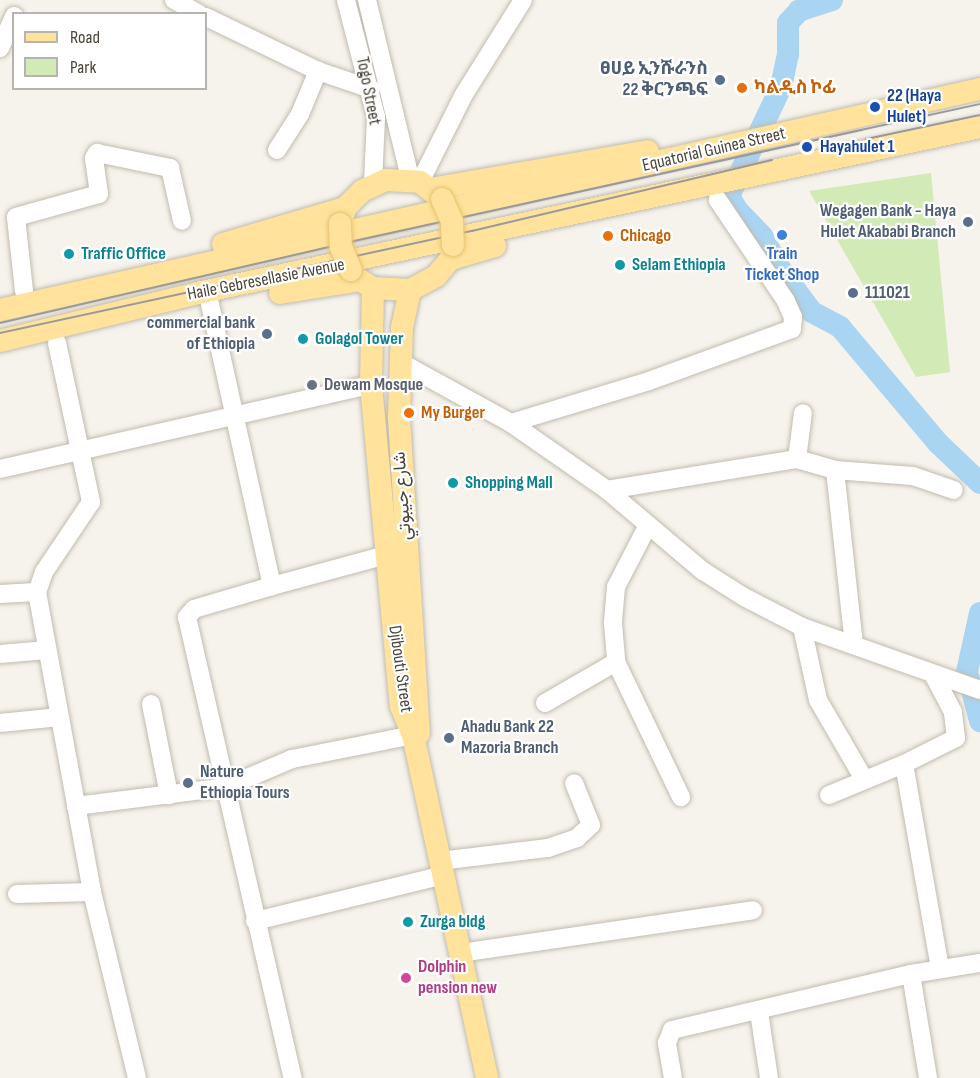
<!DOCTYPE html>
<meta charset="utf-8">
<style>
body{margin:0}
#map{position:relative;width:980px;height:1078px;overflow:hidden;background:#f6f3ec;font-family:"Sofia Sans Condensed",Vazirmatn,"Noto Sans Ethiopic",sans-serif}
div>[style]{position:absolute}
.green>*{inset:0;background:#d2eab5}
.river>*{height:22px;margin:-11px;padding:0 11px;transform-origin:11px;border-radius:11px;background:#a9d4f2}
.roads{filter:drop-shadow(0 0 2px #c2bbae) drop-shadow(0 0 2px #c2bbae)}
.minor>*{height:18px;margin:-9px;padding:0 9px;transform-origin:9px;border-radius:9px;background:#fff}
.major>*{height:22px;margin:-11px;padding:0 11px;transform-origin:11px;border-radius:11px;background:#ffe39c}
.tram>*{height:1.5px;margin:-0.75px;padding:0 0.75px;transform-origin:0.75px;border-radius:0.75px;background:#9a9a9a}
.bridges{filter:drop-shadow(0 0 2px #e6c16a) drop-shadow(0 0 2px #e6c16a)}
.major-bridge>*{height:22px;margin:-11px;padding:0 11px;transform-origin:11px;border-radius:11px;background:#ffe39c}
.dots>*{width:16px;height:16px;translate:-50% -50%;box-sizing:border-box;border:3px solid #fff;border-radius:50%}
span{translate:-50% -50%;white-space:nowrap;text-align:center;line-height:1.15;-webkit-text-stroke:4.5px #fff;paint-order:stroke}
.service-label{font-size:18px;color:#4e5e75;font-weight:700}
.right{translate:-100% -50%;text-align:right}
.left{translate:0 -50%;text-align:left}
.food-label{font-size:18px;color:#c56008;font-weight:700}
.street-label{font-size:18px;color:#4b4439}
.transit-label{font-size:18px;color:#164399;font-weight:700}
.culture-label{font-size:18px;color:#0d838f;font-weight:700}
.shop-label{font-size:18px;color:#366cbe;font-weight:700}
.worship-label{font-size:18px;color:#5b616d;font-weight:700}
.hotel-label{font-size:18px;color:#b23c85;font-weight:700}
.legend{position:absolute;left:12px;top:12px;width:195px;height:78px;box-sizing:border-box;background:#fff;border:2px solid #b7b4b0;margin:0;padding:8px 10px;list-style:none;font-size:18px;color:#4b4439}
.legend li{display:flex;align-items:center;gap:12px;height:30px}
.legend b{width:30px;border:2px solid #b7b4b0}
</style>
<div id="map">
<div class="green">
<i style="clip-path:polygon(931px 173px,950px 372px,916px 377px,809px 191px)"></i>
</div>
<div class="river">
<i style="left:832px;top:0;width:35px;rotate:162deg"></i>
<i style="left:799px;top:11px;width:16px;rotate:133deg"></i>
<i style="left:788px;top:23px;width:31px;rotate:90deg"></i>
<i style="left:788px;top:54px;width:34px;rotate:102deg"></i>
<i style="left:781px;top:87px;width:121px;rotate:115.5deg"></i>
<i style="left:729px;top:196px;width:16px;rotate:60deg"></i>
<i style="left:737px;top:210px;width:36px;rotate:46deg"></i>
<i style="left:762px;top:236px;width:41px;rotate:60.9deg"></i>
<i style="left:782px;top:272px;width:50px;rotate:53.1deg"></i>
<i style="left:812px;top:312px;width:32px;rotate:28deg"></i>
<i style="left:840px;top:327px;width:152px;rotate:49.8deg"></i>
<i style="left:938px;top:443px;width:58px;rotate:43.6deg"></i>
<i style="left:980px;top:613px;width:60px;rotate:102.4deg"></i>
<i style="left:967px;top:672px;width:51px;rotate:75.1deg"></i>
</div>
<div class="roads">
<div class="minor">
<i style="left:174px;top:0;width:29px;rotate:29deg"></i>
<i style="left:346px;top:0;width:121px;rotate:75.6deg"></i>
<i style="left:376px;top:117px;width:67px;rotate:92.6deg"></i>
<i style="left:367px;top:0;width:183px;rotate:76.4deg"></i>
<i style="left:206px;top:17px;width:124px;rotate:25.7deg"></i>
<i style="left:318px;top:71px;width:56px;rotate:18.8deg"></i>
<i style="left:0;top:48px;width:35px;rotate:-66deg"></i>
<i style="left:277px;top:150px;width:43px;rotate:-57.4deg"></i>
<i style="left:300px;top:114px;width:47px;rotate:-67.3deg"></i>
<i style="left:420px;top:182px;width:96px;rotate:-63.4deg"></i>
<i style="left:463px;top:96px;width:113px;rotate:-58deg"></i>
<i style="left:24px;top:291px;width:74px;rotate:-96.2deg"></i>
<i style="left:16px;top:217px;width:86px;rotate:-15.5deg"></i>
<i style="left:99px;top:194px;width:36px;rotate:-98deg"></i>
<i style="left:94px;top:158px;width:6px;rotate:-59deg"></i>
<i style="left:97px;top:153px;width:75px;rotate:11.6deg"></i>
<i style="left:170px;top:168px;width:54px;rotate:77.2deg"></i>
<i style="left:210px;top:304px;width:289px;rotate:77.6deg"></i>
<i style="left:272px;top:586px;width:81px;rotate:163.6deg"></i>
<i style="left:194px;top:609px;width:11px;rotate:131deg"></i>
<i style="left:187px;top:617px;width:473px;rotate:77.1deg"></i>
<i style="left:57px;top:343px;width:163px;rotate:77.9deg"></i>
<i style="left:91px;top:502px;width:84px;rotate:123.9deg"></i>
<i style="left:44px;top:572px;width:21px;rotate:109deg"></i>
<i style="left:37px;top:592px;width:305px;rotate:79.6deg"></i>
<i style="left:92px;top:892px;width:191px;rotate:76.4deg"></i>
<i style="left:400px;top:362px;width:127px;rotate:28.8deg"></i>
<i style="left:511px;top:423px;width:117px;rotate:34.9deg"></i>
<i style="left:607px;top:490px;width:126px;rotate:40.2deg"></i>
<i style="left:703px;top:571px;width:49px;rotate:32.4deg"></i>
<i style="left:744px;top:597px;width:65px;rotate:27.3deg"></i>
<i style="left:802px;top:627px;width:189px;rotate:19.5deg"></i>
<i style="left:511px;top:423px;width:144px;rotate:-16.9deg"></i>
<i style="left:649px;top:381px;width:152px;rotate:-20deg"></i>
<i style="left:792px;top:329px;width:12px;rotate:-85deg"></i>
<i style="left:793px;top:317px;width:17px;rotate:-114deg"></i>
<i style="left:786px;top:301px;width:122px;rotate:-124deg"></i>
<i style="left:797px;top:459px;width:46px;rotate:-82.6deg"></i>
<i style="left:0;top:469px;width:380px;rotate:-12.8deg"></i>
<i style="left:835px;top:470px;width:175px;rotate:83.8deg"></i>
<i style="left:607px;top:490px;width:193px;rotate:-9.3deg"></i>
<i style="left:797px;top:459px;width:40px;rotate:16deg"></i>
<i style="left:835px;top:470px;width:78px;rotate:4.4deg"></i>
<i style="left:913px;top:476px;width:43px;rotate:18.9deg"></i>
<i style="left:648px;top:525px;width:70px;rotate:117.3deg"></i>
<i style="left:616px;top:587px;width:37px;rotate:95deg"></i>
<i style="left:613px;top:624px;width:38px;rotate:85deg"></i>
<i style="left:616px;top:662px;width:150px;rotate:64.3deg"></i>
<i style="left:272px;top:586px;width:118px;rotate:-15.2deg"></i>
<i style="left:0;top:594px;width:37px;rotate:-3deg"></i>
<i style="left:802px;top:627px;width:75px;rotate:77.6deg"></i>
<i style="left:818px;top:700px;width:91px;rotate:59.8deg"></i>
<i style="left:0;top:654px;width:47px;rotate:-4.9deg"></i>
<i style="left:545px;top:703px;width:82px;rotate:-30deg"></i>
<i style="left:151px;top:704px;width:93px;rotate:78.8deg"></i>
<i style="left:0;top:723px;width:60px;rotate:-5.7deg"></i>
<i style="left:904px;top:764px;width:58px;rotate:-26.6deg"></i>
<i style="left:956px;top:738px;width:26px;rotate:-97deg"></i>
<i style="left:953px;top:712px;width:41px;rotate:-117.8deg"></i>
<i style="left:829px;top:795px;width:81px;rotate:-22.5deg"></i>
<i style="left:904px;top:764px;width:208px;rotate:80deg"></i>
<i style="left:76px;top:806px;width:151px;rotate:-7.2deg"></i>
<i style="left:226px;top:787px;width:72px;rotate:-23deg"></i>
<i style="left:292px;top:759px;width:123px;rotate:-11.2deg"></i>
<i style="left:440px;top:861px;width:109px;rotate:-6.9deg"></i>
<i style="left:548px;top:848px;width:31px;rotate:-19deg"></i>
<i style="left:577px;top:838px;width:19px;rotate:-43deg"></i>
<i style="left:591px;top:825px;width:45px;rotate:-112deg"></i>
<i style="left:17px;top:894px;width:75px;rotate:-1.5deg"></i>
<i style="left:255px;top:921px;width:194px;rotate:-13.7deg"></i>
<i style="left:460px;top:953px;width:296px;rotate:-8.3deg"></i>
<i style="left:911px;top:974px;width:70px;rotate:-9.1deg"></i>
<i style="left:759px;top:1012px;width:67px;rotate:81.4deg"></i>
<i style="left:673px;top:1078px;width:36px;rotate:-100deg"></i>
<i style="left:667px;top:1043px;width:14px;rotate:-69deg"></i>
<i style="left:672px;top:1030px;width:245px;rotate:-13.2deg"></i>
<i style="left:911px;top:974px;width:105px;rotate:80.7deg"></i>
</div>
<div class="major">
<i style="left:431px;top:189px;width:220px;rotate:-9.9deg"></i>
<i style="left:341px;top:223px;width:16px;rotate:-75deg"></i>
<i style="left:345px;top:208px;width:24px;rotate:-45deg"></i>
<i style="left:362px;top:191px;width:26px;rotate:-25deg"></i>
<i style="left:386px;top:180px;width:34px;rotate:3deg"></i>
<i style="left:420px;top:182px;width:28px;rotate:38deg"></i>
<i style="left:223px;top:244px;width:127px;rotate:-16.4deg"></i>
<i style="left:451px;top:259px;width:46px;rotate:-16.5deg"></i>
<i style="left:360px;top:280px;width:15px;rotate:32deg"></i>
<i style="left:373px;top:288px;width:37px;rotate:3deg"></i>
<i style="left:410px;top:290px;width:30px;rotate:-28deg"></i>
<i style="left:436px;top:276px;width:23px;rotate:-49deg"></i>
<i style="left:451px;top:259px;width:14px;rotate:-82deg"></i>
<i style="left:373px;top:288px;width:97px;rotate:91.2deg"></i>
<i style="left:371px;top:385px;width:322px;rotate:84.7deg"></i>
<i style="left:401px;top:706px;width:31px;rotate:68deg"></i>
<i style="left:413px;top:735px;width:351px;rotate:77.8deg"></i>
<i style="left:410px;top:290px;width:38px;rotate:102deg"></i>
<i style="left:402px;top:327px;width:91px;rotate:91.9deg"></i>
<i style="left:399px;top:418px;width:316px;rotate:86.4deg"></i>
<i style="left:280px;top:293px;width:81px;rotate:-9.2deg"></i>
<i style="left:0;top:310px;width:1005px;rotate:-12.71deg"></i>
<i style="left:0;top:341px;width:208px;rotate:-13.6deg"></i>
<i style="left:202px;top:292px;width:795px;rotate:-11.97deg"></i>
</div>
</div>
<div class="tram">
<i style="left:866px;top:139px;width:116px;rotate:-11.9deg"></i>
<i style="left:0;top:323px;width:363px;rotate:-13deg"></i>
<i style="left:354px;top:241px;width:641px;rotate:-12.34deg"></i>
<i style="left:0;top:333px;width:483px;rotate:-12.2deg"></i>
<i style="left:472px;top:231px;width:308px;rotate:-13.3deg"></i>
</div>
<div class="bridges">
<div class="major-bridge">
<i style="left:442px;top:199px;width:24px;rotate:66deg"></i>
<i style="left:452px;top:221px;width:24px;rotate:88deg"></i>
<i style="left:340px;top:224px;width:23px;rotate:88deg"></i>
<i style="left:341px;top:247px;width:25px;rotate:67deg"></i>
</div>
</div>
<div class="dots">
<i style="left:720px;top:80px;background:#5c6f8a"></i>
<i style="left:742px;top:88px;background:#e8710a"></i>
<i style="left:875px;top:107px;background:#1a4fb4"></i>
<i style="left:807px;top:147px;background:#1a4fb4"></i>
<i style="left:968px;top:222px;background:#5c6f8a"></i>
<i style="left:782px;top:235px;background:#3f7fe0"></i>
<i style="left:608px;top:236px;background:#e8710a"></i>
<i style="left:69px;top:254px;background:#0f9aa8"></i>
<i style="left:620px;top:265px;background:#0f9aa8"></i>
<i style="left:853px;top:293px;background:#5c6f8a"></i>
<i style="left:267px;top:334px;background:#5c6f8a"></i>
<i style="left:303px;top:339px;background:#0f9aa8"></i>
<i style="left:312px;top:385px;background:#6b7280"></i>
<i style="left:409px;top:413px;background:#e8710a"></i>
<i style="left:453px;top:483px;background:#0f9aa8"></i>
<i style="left:449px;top:738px;background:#5c6f8a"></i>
<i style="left:188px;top:783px;background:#5c6f8a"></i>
<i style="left:408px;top:922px;background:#0f9aa8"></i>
<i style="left:406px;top:978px;background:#d1479c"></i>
</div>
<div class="service-label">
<span class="right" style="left:708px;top:80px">ፀሀይ ኢንሹራንስ<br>22 ቅርንጫፍ</span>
<span class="right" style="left:956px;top:222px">Wegagen Bank - Haya<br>Hulet Akababi Branch</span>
<span class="left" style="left:865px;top:293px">111021</span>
<span class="right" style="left:255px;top:334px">commercial bank<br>of Ethiopia</span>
<span class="left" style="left:461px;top:738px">Ahadu Bank 22<br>Mazoria Branch</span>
<span class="left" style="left:200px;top:783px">Nature<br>Ethiopia Tours</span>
</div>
<div class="food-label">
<span class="left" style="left:754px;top:88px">ካልዲስ ኮፊ</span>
<span class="left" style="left:620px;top:236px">Chicago</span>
<span class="left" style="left:421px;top:413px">My Burger</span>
</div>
<div class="street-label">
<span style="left:368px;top:91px;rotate:79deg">Togo Street</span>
<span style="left:714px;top:150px;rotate:-13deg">Equatorial Guinea Street</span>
<span style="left:266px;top:280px;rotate:-11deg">Haile Gebresellasie Avenue</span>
<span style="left:403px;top:496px;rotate:-94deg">شارع جيبوتي</span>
<span style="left:400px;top:669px;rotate:82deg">Djibouti Street</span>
</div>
<div class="transit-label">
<span class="left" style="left:887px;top:107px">22 (Haya<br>Hulet)</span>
<span class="left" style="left:820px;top:147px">Hayahulet 1</span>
</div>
<div class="culture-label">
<span class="left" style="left:81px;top:254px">Traffic Office</span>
<span class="left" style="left:632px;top:265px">Selam Ethiopia</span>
<span class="left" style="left:315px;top:339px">Golagol Tower</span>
<span class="left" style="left:465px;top:483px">Shopping Mall</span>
<span class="left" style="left:420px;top:922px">Zurga bldg</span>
</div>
<div class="shop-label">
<span style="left:782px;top:265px">Train<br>Ticket Shop</span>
</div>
<div class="worship-label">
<span class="left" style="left:324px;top:385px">Dewam Mosque</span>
</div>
<div class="hotel-label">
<span class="left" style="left:418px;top:978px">Dolphin<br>pension new</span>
</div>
<ul class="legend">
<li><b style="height:8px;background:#ffe39c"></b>Road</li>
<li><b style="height:16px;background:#d2eab5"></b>Park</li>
</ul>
</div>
